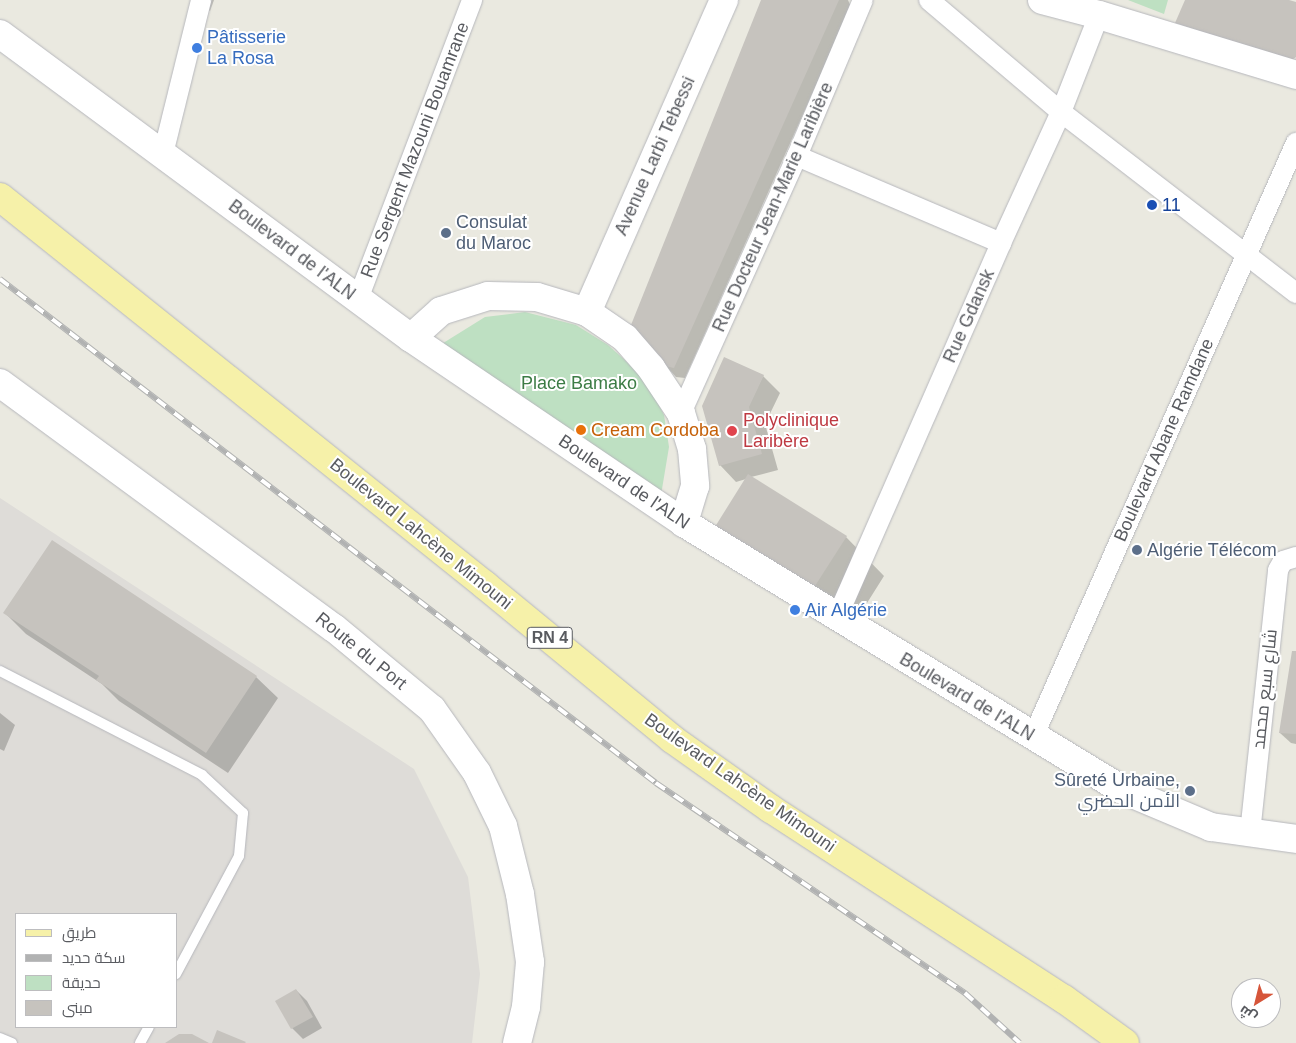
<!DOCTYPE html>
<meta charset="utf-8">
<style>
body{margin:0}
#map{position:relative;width:1296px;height:1043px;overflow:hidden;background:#eae9e0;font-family:Arial,Cairo,sans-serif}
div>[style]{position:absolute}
.industrial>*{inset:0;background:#dedcd8}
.green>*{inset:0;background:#bee0c2}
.shadow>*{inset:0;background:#0003}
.building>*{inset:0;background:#c6c3be}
.roads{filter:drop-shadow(0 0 1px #b6b7bc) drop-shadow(0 0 1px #b6b7bc)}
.lane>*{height:10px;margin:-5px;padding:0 5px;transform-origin:5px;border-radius:5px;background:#fff}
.street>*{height:20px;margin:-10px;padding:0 10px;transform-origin:10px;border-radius:10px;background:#fff}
.secondary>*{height:28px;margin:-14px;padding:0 14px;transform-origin:14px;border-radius:14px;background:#fff}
.primary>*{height:28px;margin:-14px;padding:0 14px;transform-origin:14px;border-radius:14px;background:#f6f1a9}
.rail>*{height:5.5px;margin-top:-2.75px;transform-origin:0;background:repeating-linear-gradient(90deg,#fff 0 11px,#b1b2b2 0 22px);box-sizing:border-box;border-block:1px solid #b1b2b2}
.dots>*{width:14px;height:14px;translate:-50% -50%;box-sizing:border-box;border:2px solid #fff;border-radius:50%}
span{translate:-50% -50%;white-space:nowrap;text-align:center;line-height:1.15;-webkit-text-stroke:4px #fff;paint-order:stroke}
.shield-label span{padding:1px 4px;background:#fff;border:1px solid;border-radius:4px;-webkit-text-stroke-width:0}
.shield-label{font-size:16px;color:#595b60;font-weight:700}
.shop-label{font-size:18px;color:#366cbe}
.left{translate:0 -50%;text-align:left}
.street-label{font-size:18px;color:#595b60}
.transit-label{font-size:18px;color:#164399}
.service-label{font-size:18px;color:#4e5e75}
.right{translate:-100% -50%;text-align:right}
.park-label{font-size:18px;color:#3c7c45}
.health-label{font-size:18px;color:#be3a42}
.food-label{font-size:18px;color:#c56008}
.legend{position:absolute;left:15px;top:913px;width:162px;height:115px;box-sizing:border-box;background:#fff;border:1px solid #bdbdbf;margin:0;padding:6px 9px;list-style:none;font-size:15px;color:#595b60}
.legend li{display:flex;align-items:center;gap:10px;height:25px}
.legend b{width:25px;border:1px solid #bdbdbf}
.north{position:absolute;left:1231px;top:978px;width:50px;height:50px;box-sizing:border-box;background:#fff;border:1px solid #bdbdbf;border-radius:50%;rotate:216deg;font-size:14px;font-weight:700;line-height:20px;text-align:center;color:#595b60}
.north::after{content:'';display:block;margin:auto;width:18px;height:22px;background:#d6553a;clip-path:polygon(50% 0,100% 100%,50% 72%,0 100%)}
</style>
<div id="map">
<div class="industrial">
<i style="clip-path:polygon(evenodd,0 498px,414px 769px,468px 877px,480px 974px,472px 1043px,0 1043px,0 498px,16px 914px,176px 914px,176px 1027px,16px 1027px,16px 914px)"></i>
</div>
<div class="green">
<i style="clip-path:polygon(1128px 0,1168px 0,1164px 14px)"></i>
<i style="clip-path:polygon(525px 312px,576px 325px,608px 345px,646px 379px,664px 415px,669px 447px,661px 495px,440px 345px,485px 317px)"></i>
</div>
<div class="shadow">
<i style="clip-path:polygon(194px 0,214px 0,210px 11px)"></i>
<i style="clip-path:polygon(762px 0,848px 0,851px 7px,685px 378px,676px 377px,665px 365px)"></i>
<i style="clip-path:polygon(763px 376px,780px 393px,765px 424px,778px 470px,751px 477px,846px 537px,884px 576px,845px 638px,748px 576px,746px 479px,736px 482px,720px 465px)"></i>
<i style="clip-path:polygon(5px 613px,256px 677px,278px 698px,228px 773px,119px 701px,102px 684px,26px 634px)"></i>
<i style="clip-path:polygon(1296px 653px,1296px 744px,1291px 743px,1280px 733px)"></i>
<i style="clip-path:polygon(0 713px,15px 725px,4px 751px,0 749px)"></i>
<i style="clip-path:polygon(296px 990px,307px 1001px,322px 1028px,303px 1039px,292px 1028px,277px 1002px)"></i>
</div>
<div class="building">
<i style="clip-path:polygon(761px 0,839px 0,674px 368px,664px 366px,631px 325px)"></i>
<i style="clip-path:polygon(1185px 0,1289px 0,1296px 2px,1296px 57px,1289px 62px,1175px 23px)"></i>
<i style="clip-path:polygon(724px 357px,764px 375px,749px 407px,762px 454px,719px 466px,702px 406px)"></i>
<i style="clip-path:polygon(748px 474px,847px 536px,806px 600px,708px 538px)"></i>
<i style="clip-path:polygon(52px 540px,257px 676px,206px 753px,96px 680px,99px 676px,3px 613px)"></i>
<i style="clip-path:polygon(1292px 651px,1296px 651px,1296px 734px,1279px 733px)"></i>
<i style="clip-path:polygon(296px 989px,313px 1017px,291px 1029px,275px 1001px)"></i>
<i style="clip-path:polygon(217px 1030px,246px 1042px,245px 1043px,212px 1043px)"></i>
<i style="clip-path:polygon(179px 1034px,192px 1034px,209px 1043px,165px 1043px)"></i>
</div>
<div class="roads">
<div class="lane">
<i style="left:0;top:671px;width:227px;rotate:27.2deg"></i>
<i style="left:202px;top:775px;width:56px;rotate:42.8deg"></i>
<i style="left:243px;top:813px;width:43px;rotate:95.3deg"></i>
<i style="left:239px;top:856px;width:134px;rotate:118.1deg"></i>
<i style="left:0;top:1038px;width:13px;rotate:23deg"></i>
<i style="left:140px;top:1043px;width:18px;rotate:-61deg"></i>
</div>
<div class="street">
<i style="left:929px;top:0;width:173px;rotate:40.3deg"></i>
<i style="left:1061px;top:112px;width:297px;rotate:37.6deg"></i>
<i style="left:163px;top:154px;width:159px;rotate:-76.1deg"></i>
<i style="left:797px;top:156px;width:222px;rotate:23.1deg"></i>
<i style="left:358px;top:299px;width:320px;rotate:-69.1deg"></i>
<i style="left:681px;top:413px;width:282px;rotate:-65.7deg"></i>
<i style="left:797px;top:156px;width:169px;rotate:-67.1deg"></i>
<i style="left:837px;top:617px;width:408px;rotate:-66.3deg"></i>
<i style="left:1001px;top:243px;width:144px;rotate:-65.4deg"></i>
<i style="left:1061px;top:112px;width:104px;rotate:-68.6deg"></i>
<i style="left:1033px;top:737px;width:650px;rotate:-66.12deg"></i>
<i style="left:1250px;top:833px;width:264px;rotate:-83.9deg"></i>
<i style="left:1278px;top:570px;width:10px;rotate:-61deg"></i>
<i style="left:1283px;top:561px;width:14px;rotate:-17deg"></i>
</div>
<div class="secondary">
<i style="left:1042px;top:0;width:59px;rotate:14.7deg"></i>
<i style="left:1099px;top:15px;width:206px;rotate:16.9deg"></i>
<i style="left:0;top:34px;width:511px;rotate:36.49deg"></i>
<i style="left:411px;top:338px;width:330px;rotate:34.1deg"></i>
<i style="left:684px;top:523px;width:512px;rotate:31.33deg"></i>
<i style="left:1121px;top:789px;width:98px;rotate:22.9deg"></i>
<i style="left:1211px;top:827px;width:86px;rotate:8deg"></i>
<i style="left:587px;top:312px;width:341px;rotate:-66.3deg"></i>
<i style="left:411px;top:338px;width:40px;rotate:-42deg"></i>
<i style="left:441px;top:311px;width:49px;rotate:-17.7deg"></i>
<i style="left:488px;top:296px;width:49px;rotate:1.2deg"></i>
<i style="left:537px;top:297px;width:52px;rotate:16.7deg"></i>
<i style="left:587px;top:312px;width:46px;rotate:34.4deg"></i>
<i style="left:625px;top:338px;width:40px;rotate:49deg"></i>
<i style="left:651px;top:368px;width:54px;rotate:56.3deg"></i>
<i style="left:681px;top:413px;width:38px;rotate:73deg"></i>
<i style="left:692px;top:449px;width:37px;rotate:85deg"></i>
<i style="left:695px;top:486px;width:39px;rotate:107deg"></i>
<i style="left:0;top:383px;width:414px;rotate:36.3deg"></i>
<i style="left:334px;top:628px;width:127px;rotate:39.6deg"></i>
<i style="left:432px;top:709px;width:78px;rotate:54.9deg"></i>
<i style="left:477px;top:773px;width:59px;rotate:63.9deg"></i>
<i style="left:503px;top:826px;width:70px;rotate:76deg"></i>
<i style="left:520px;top:894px;width:69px;rotate:81.6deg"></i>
<i style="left:530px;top:962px;width:45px;rotate:95.1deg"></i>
<i style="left:526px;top:1007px;width:37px;rotate:104deg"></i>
</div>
<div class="primary">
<i style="left:0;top:197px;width:623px;rotate:38.67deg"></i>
<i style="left:486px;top:586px;width:241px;rotate:39.4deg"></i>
<i style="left:672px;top:739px;width:121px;rotate:35.3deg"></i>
<i style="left:771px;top:809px;width:349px;rotate:33deg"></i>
<i style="left:1064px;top:999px;width:75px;rotate:35.8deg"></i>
</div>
</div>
<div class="rail">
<i style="left:0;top:279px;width:827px;rotate:37.53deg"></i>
<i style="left:656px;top:783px;width:374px;rotate:34.2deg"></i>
<i style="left:965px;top:993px;width:74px;rotate:42.3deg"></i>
</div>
<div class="dots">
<i style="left:197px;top:48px;background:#3f7fe0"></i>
<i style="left:1152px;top:205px;background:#1a4fb4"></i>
<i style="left:446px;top:233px;background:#5c6f8a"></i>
<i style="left:581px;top:430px;background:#e8710a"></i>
<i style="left:732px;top:431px;background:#e0444e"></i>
<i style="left:1137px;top:550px;background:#5c6f8a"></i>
<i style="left:795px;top:610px;background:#3f7fe0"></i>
<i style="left:1190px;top:791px;background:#5c6f8a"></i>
</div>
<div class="shield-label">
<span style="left:550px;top:638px">RN 4</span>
</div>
<div class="shop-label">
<span class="left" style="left:207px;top:48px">Pâtisserie<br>La Rosa</span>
<span class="left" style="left:805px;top:610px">Air Algérie</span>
</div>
<div class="street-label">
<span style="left:415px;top:150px;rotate:-69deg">Rue Sergent Mazouni Bouamrane</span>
<span style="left:655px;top:156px;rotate:-66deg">Avenue Larbi Tebessi</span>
<span style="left:773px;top:207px;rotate:-66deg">Rue Docteur Jean-Marie Laribière</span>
<span style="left:292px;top:250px;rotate:37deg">Boulevard de l'ALN</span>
<span style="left:969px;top:316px;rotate:-66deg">Rue Gdansk</span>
<span style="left:1164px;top:440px;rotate:-66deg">Boulevard Abane Ramdane</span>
<span style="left:624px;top:482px;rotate:34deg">Boulevard de l'ALN</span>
<span style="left:421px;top:534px;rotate:39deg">Boulevard Lahcène Mimouni</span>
<span style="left:361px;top:651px;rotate:39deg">Route du Port</span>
<span style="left:1265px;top:689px;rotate:-84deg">شارع سبع محمد</span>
<span style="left:967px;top:697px;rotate:31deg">Boulevard de l'ALN</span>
<span style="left:740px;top:783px;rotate:35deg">Boulevard Lahcène Mimouni</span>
</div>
<div class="transit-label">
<span class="left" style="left:1162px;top:205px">11</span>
</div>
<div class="service-label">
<span class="left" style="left:456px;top:233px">Consulat<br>du Maroc</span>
<span class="left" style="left:1147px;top:550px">Algérie Télécom</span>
<span class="right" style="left:1180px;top:791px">Sûreté Urbaine,<br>الأمن الحضري</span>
</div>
<div class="park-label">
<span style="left:579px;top:383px">Place Bamako</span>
</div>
<div class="health-label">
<span class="left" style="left:743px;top:431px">Polyclinique<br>Laribère</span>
</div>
<div class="food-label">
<span class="left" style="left:591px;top:430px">Cream Cordoba</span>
</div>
<ul class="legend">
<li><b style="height:6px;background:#f6f1a9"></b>طريق</li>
<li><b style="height:6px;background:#b1b2b2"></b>سكة حديد</li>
<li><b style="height:14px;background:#bee0c2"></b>حديقة</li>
<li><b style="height:14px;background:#c6c3be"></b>مبنى</li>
</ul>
<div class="north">ش</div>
</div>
